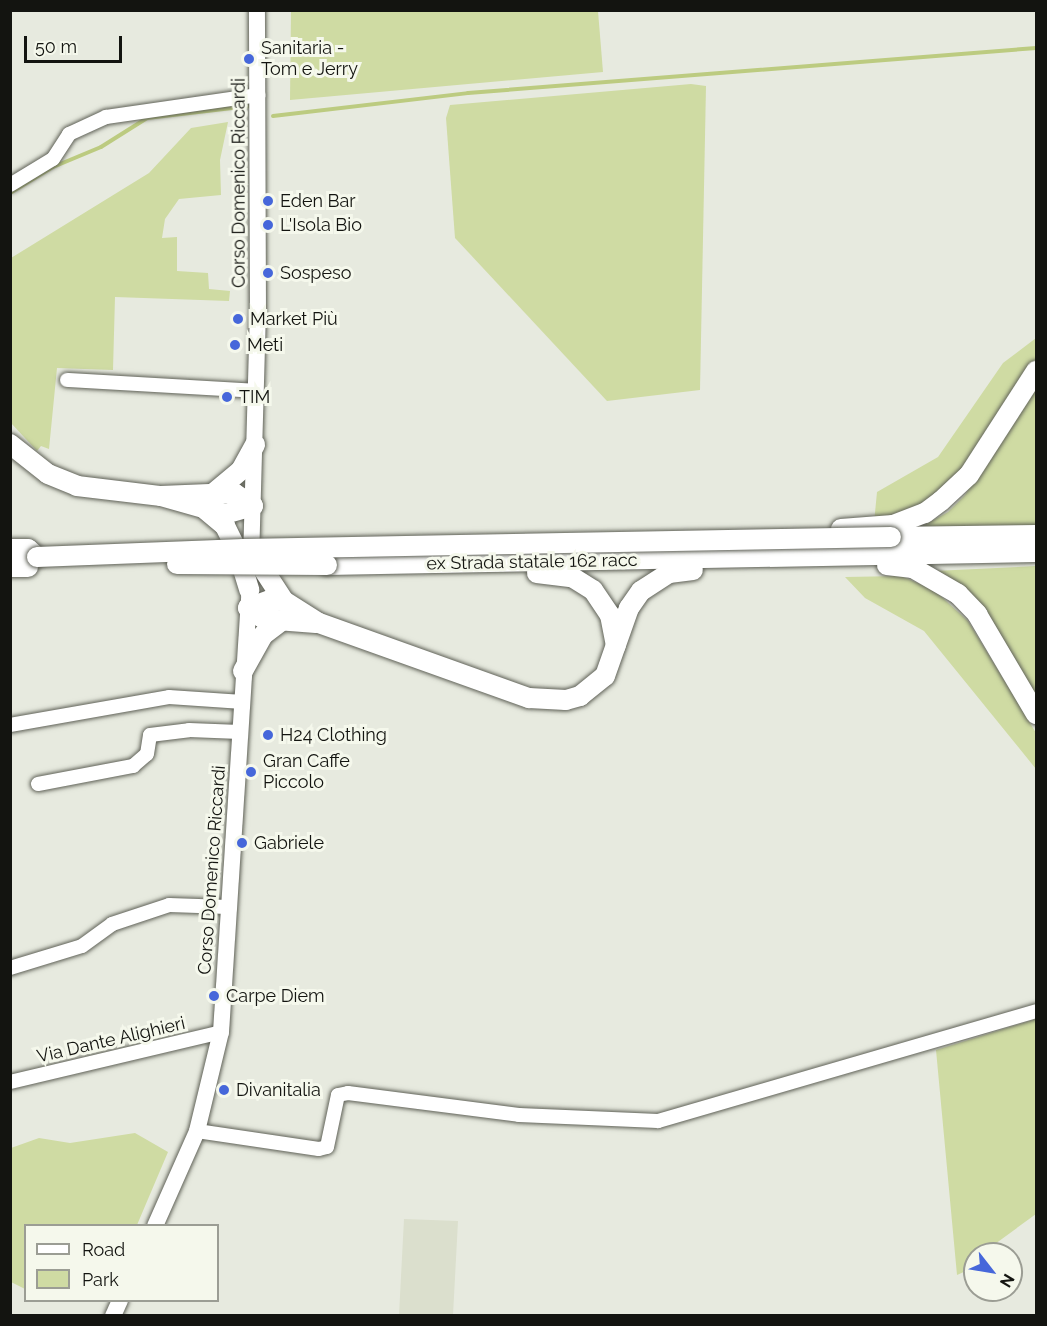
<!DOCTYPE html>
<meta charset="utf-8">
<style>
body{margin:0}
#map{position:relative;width:1047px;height:1326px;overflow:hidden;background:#e7eadf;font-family:Raleway,sans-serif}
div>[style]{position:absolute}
.built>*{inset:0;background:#dbdfcd}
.green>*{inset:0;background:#cfdba3}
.stream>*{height:4px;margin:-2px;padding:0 2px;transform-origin:2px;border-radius:2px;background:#bccb80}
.roads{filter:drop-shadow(0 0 2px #5f6157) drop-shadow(0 0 2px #5f6157)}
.minor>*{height:14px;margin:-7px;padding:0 7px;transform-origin:7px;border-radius:7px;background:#fff}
.major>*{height:16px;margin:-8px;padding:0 8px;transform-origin:8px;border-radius:8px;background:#fff}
.highway>*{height:20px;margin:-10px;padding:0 10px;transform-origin:10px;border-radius:10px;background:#fff}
.bridges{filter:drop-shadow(0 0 2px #5f6157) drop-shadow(0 0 2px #5f6157)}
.highway-bridge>*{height:20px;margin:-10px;padding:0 10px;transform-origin:10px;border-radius:10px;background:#fff}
.dots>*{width:16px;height:16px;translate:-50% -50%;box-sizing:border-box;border:3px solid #f5f8ec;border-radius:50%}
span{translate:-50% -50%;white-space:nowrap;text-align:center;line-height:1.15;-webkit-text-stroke:6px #f5f8ec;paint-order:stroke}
.poi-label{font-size:18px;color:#131410}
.left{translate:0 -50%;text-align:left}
.street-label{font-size:18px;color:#131410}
.frame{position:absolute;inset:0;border:12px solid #131410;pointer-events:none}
.legend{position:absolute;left:24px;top:1224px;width:195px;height:78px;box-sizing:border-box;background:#f5f8ec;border:2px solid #9b9d94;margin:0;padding:8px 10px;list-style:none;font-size:18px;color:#131410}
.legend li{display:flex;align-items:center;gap:12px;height:30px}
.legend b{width:30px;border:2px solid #9b9d94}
.north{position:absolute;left:963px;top:1242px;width:60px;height:60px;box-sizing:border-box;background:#f5f8ec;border:2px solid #9b9d94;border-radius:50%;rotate:121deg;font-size:16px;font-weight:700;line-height:24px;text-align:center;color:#131410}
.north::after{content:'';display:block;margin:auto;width:21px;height:27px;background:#4667da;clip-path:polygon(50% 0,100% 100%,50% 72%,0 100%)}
.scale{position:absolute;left:24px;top:36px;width:98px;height:27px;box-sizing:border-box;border:3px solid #131410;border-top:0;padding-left:8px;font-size:18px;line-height:21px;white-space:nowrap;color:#131410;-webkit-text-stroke:4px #f5f8ec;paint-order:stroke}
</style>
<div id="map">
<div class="built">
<i style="clip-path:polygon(404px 1219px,458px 1221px,453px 1315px,399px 1315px)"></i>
</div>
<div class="green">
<i style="clip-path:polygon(291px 11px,598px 11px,603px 72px,290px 100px)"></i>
<i style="clip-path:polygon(691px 84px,706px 86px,700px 390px,607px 401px,455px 238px,446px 118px,450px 105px)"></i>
<i style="clip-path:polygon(228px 122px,220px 160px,221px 195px,179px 199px,165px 219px,162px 238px,177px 237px,177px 271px,208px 273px,209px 289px,230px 291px,229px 301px,115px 297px,113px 370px,57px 368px,49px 449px,41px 446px,37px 451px,11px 423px,11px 258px,149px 173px,191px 128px)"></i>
<i style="clip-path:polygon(1036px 338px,1036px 361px,1018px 381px,960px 475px,930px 503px,874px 523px,877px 492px,938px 457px,1003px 363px)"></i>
<i style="clip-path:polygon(1036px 383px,1036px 526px,921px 527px,948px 512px,965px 495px)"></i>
<i style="clip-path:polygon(1036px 566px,1036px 704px,934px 571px)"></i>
<i style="clip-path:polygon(901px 576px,934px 590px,968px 621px,1036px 733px,1036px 769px,924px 631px,865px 598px,845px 577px)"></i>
<i style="clip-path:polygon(1036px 1019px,1036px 1214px,984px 1252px,975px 1254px,975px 1267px,957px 1275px,936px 1050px)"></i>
<i style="clip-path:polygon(135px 1133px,168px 1152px,137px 1225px,26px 1226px,25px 1289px,11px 1282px,11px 1148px,39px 1138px,70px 1143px)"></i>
</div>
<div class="stream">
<i style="left:273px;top:116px;width:196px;rotate:-6.7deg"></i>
<i style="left:468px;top:93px;width:570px;rotate:-4.53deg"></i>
<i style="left:10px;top:193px;width:50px;rotate:-31.2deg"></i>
<i style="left:53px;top:167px;width:52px;rotate:-22.6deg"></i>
<i style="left:101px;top:147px;width:54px;rotate:-32.2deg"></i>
<i style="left:147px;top:118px;width:103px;rotate:-6.7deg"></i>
</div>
<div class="roads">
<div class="minor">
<i style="left:10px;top:185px;width:50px;rotate:-31.2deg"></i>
<i style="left:53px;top:159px;width:30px;rotate:-57deg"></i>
<i style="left:69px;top:134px;width:41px;rotate:-24.7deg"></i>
<i style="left:106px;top:117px;width:154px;rotate:-8.2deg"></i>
<i style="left:67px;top:380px;width:189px;rotate:3.3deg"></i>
<i style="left:10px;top:725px;width:161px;rotate:-10deg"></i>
<i style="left:169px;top:697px;width:74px;rotate:3.9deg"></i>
<i style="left:38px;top:784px;width:97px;rotate:-10.7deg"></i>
<i style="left:133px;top:766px;width:18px;rotate:-41deg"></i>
<i style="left:147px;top:754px;width:19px;rotate:-81deg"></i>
<i style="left:150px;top:735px;width:39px;rotate:-7deg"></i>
<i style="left:189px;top:730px;width:51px;rotate:2.2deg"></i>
<i style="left:10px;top:968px;width:75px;rotate:-17deg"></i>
<i style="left:82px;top:946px;width:37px;rotate:-36deg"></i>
<i style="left:112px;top:924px;width:60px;rotate:-18.4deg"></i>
<i style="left:169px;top:905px;width:59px;rotate:1.9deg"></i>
<i style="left:10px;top:1082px;width:217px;rotate:-13.3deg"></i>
<i style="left:197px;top:1131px;width:123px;rotate:8.4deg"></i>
<i style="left:319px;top:1149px;width:8px;rotate:-14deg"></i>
<i style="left:327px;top:1147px;width:53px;rotate:-78.1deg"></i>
<i style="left:338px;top:1095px;width:10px;rotate:-11deg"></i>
<i style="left:348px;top:1093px;width:172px;rotate:7.3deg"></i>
<i style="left:519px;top:1115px;width:139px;rotate:2.5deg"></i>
<i style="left:658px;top:1121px;width:394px;rotate:-16.2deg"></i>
</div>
<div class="major">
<i style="left:251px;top:561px;width:246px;rotate:-88.4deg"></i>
<i style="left:258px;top:315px;width:305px;rotate:-90.2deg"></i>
<i style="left:155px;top:1226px;width:104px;rotate:-66.1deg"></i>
<i style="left:197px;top:1131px;width:102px;rotate:-76.4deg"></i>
<i style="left:221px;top:1032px;width:437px;rotate:-86.3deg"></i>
<i style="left:113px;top:1316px;width:17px;rotate:-66deg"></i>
</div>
<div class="highway">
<i style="left:10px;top:444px;width:48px;rotate:38.3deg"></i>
<i style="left:48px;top:474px;width:31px;rotate:22deg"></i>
<i style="left:77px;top:486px;width:85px;rotate:6.8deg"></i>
<i style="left:161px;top:496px;width:73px;rotate:-2.4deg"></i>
<i style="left:234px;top:493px;width:23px;rotate:34deg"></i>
<i style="left:253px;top:506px;width:29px;rotate:164deg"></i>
<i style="left:225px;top:514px;width:66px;rotate:-164.3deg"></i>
<i style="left:215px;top:492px;width:34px;rotate:-40deg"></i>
<i style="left:241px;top:470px;width:29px;rotate:-61deg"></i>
<i style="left:206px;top:510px;width:25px;rotate:40deg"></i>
<i style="left:225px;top:526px;width:30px;rotate:64deg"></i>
<i style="left:238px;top:553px;width:39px;rotate:73deg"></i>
<i style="left:841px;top:529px;width:52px;rotate:-4.4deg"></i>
<i style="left:893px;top:525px;width:34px;rotate:-21deg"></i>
<i style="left:925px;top:513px;width:20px;rotate:-37deg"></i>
<i style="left:941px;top:501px;width:38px;rotate:-43deg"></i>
<i style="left:969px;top:475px;width:124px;rotate:-57.2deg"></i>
<i style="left:891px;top:537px;width:145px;rotate:-0.8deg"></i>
<i style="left:10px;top:549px;width:18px"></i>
<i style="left:28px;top:549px;width:12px;rotate:42deg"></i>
<i style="left:252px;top:552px;width:59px;rotate:56.9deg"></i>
<i style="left:327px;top:565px;width:709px;rotate:-1.05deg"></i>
<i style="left:887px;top:565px;width:26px;rotate:7deg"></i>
<i style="left:913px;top:568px;width:52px;rotate:30deg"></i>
<i style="left:958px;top:594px;width:28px;rotate:46deg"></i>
<i style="left:977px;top:614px;width:116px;rotate:59.5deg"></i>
<i style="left:10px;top:567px;width:18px"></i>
<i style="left:537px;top:573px;width:35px;rotate:7deg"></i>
<i style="left:572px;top:577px;width:25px;rotate:32deg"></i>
<i style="left:593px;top:590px;width:30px;rotate:56deg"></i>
<i style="left:610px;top:615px;width:31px;rotate:79deg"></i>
<i style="left:248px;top:608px;width:23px;rotate:-20deg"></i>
<i style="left:270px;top:600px;width:14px;rotate:4deg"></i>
<i style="left:284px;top:601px;width:41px;rotate:32.2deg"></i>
<i style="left:319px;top:623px;width:223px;rotate:19.7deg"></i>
<i style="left:529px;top:698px;width:37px;rotate:3deg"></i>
<i style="left:566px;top:700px;width:15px;rotate:-16deg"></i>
<i style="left:580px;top:696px;width:32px;rotate:-39deg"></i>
<i style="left:605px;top:676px;width:72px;rotate:-70.6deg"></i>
<i style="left:629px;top:608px;width:21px;rotate:-55deg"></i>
<i style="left:641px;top:591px;width:33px;rotate:-33deg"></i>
<i style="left:669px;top:573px;width:24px;rotate:-7deg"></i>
<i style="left:248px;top:608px;width:19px;rotate:35deg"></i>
<i style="left:264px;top:619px;width:52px;rotate:4.4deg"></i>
<i style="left:243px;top:671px;width:41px;rotate:-60.9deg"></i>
<i style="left:263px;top:635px;width:21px;rotate:-37deg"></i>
</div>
</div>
<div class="bridges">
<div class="highway-bridge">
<i style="left:37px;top:557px;width:207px;rotate:-2.2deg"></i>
<i style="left:244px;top:549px;width:647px;rotate:-1.06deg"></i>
<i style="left:177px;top:564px;width:150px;rotate:0.4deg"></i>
</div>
</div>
<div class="dots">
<i style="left:249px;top:59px;background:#4667da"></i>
<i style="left:268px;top:201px;background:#4667da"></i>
<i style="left:268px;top:225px;background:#4667da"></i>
<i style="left:268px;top:273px;background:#4667da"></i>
<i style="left:238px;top:319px;background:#4667da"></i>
<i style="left:235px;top:345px;background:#4667da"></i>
<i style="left:227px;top:397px;background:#4667da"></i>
<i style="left:268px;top:735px;background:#4667da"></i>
<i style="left:251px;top:772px;background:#4667da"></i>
<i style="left:242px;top:843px;background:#4667da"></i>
<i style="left:214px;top:996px;background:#4667da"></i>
<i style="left:224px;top:1090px;background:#4667da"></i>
</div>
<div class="poi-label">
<span class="left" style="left:261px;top:59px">Sanitaria -<br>Tom e Jerry</span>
<span class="left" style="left:280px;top:201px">Eden Bar</span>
<span class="left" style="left:280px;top:225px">L'Isola Bio</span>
<span class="left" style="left:280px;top:273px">Sospeso</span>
<span class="left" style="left:250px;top:319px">Market Più</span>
<span class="left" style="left:247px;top:345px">Meti</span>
<span class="left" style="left:239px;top:397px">TIM</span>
<span class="left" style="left:280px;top:735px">H24 Clothing</span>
<span class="left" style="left:263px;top:772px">Gran Caffe<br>Piccolo</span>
<span class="left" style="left:254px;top:843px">Gabriele</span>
<span class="left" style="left:226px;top:996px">Carpe Diem</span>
<span class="left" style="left:236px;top:1090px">Divanitalia</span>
</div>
<div class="street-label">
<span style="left:239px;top:183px;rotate:-90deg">Corso Domenico Riccardi</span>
<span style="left:532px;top:562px;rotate:-1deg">ex Strada statale 162 racc</span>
<span style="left:212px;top:870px;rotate:-86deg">Corso Domenico Riccardi</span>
<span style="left:111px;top:1040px;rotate:-13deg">Via Dante Alighieri</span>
</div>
<div class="frame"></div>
<ul class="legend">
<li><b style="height:8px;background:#fff"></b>Road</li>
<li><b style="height:16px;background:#cfdba3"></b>Park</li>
</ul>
<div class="north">N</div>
<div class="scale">50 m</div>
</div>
